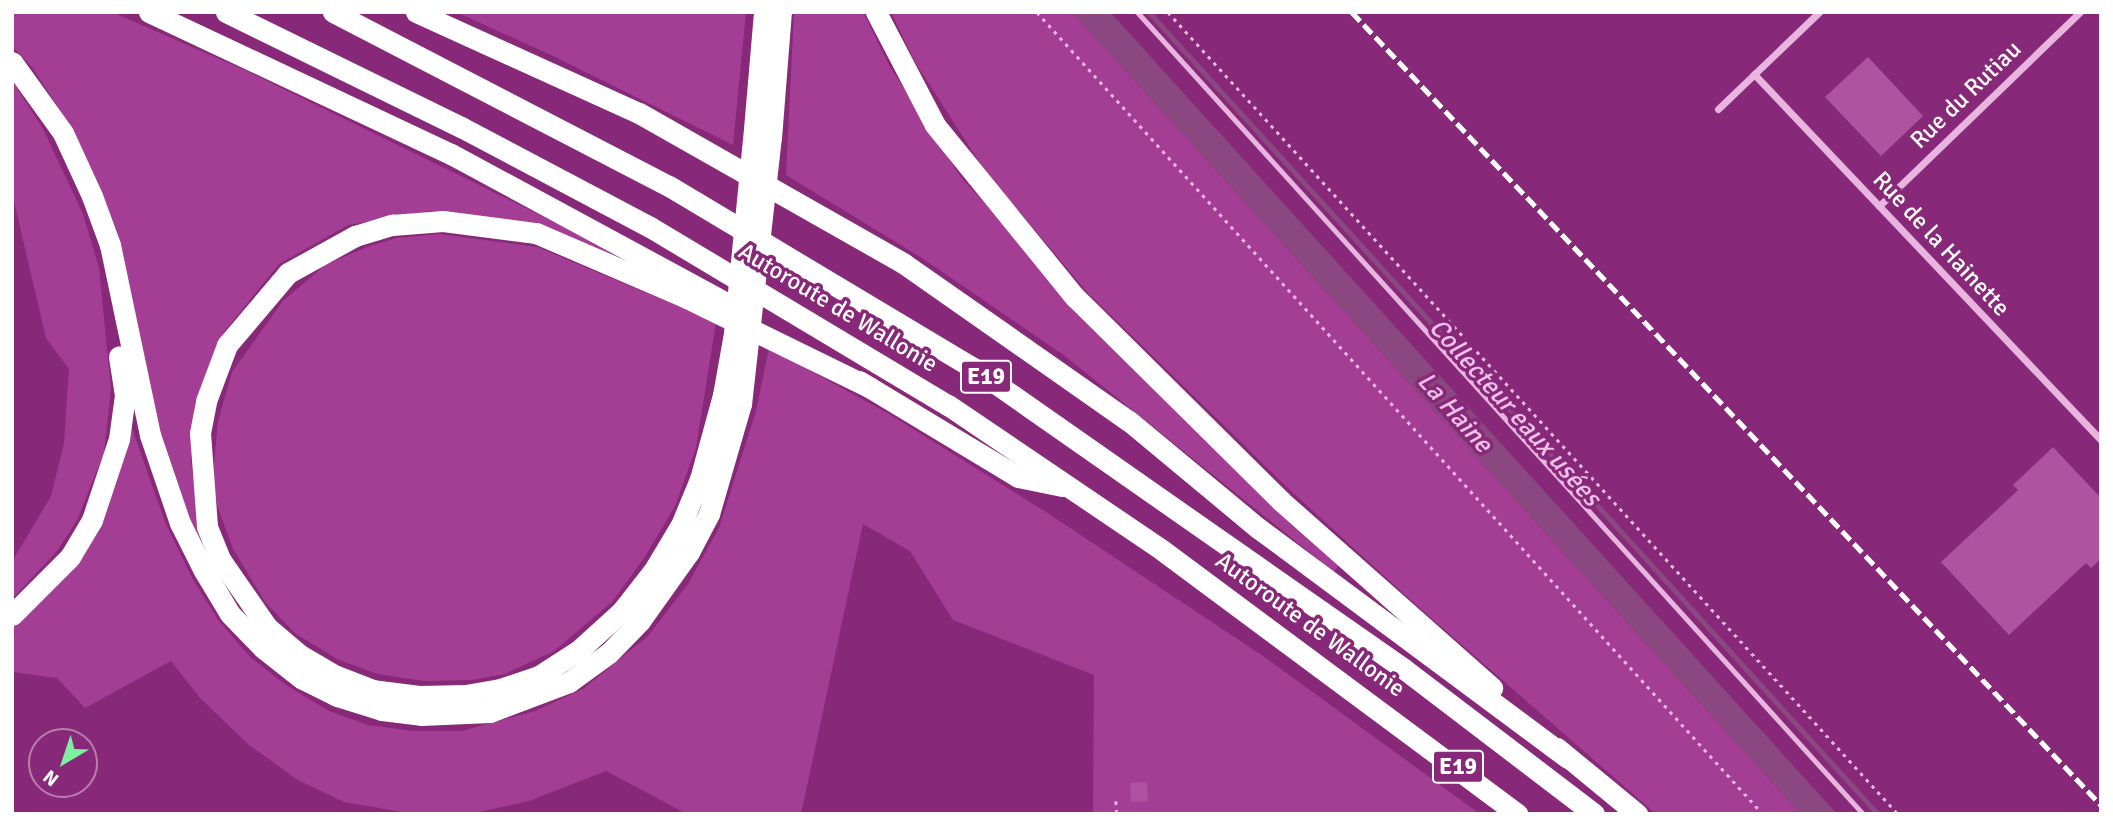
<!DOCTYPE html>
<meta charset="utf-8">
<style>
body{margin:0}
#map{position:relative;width:2113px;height:826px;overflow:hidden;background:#872978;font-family:Signika,sans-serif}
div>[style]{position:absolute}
.green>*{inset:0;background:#a43e94}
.water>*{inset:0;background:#8b4880}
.stream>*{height:4.5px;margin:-2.25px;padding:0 2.25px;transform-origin:2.25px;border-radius:2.25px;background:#8b4880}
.building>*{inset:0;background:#af52a0}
.path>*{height:2.5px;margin-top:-1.25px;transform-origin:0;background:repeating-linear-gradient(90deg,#e8b5e0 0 3.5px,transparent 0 8.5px)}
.lane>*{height:5px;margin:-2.5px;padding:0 2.5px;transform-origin:2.5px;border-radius:2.5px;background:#e8b5e0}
.street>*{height:7px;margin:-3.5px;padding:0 3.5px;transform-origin:3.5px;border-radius:3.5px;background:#e8b5e0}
.highway>*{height:21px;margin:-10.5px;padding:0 10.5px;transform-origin:10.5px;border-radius:10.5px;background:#fff}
.rail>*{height:4.5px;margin-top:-2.25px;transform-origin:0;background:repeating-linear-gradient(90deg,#fff 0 12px,transparent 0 17px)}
.highway-bridge>*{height:21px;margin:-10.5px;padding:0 10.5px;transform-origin:10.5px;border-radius:10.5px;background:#fff}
span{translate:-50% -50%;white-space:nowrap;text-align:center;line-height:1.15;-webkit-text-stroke:7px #872978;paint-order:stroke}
.shield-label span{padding:2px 5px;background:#872978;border:2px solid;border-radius:5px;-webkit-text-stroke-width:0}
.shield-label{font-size:23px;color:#fff;font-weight:700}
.street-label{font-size:24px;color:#fff}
.water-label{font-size:26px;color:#efc1e9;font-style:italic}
.frame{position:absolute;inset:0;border:14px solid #fff;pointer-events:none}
.north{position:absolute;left:28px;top:728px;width:70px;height:70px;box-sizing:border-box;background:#872978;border:2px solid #b77fae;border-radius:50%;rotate:219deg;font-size:19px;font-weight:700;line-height:28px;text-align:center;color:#fff}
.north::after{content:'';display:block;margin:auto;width:24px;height:32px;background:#7cefa0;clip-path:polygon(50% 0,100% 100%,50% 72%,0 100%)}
</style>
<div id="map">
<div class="green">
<i style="clip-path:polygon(12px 12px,112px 12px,249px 72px,670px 279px,529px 224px,431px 211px,348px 225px,279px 264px,224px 332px,194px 420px,191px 462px,197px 510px,231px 597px,193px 537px,152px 413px,94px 178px,63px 115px,32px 67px,12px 46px)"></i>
<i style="clip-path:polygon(456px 12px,746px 12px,733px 145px,551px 55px)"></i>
<i style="clip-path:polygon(794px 12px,863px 12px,890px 67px,960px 176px,1129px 365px,1339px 565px,1334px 572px,1065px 356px,922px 258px,786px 175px)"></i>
<i style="clip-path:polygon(891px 12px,1072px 12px,1801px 814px,1656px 814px,1415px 604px,1291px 491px,1088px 293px,985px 171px,915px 62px)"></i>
<i style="clip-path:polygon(12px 80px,43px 129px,83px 214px,99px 268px,111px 389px,104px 453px,77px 520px,57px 551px,12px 599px,12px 562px,51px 496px,64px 443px,69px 369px,46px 338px,12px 193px)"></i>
<i style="clip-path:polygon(439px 234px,537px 247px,716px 322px,696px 448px,675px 506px,646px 555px,613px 601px,554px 651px,505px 674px,472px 680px,424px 681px,378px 674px,339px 660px,296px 634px,265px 602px,233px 549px,217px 505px,213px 476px,218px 421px,232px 372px,283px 301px,325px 265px,367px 247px,397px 238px)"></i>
<i style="clip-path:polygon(769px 348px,889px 414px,1046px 512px,1263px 656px,1480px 814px,1093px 814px,1094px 675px,953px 620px,910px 551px,863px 524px,801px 814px,687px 814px,606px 771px,529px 801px,471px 814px,402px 812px,344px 802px,298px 780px,249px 745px,200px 698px,171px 661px,85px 708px,57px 678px,12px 672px,12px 624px,107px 506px,120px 471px,129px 420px,165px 522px,192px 578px,219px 621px,251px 658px,286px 685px,329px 711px,368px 725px,414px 731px,462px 731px,535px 711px,583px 689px,648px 636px,688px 584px,719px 528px,756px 411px)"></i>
</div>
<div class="water">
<i style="clip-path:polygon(1072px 12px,1110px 12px,1837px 814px,1801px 814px)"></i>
</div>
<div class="stream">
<i style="left:1149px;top:12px;width:1084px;rotate:47.73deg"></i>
</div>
<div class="building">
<i style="clip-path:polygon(1868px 57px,1923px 116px,1881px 156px,1825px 97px)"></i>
<i style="clip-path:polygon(2053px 447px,2101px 498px,2101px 559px,2091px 568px,2086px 563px,2009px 635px,1941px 562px,2018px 490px,2013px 485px)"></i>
<i style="clip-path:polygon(1147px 782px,1148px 801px,1131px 802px,1130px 783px)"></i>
</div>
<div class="path">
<i style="left:1037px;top:12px;width:1082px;rotate:47.85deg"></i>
<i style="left:1168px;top:12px;width:1084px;rotate:47.69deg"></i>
<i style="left:1116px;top:801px;width:13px;rotate:86deg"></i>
</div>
<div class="lane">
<i style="left:1137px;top:12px;width:1082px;rotate:47.85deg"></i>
</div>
<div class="street">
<i style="left:1754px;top:74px;width:504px;rotate:46.53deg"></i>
<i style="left:1718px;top:109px;width:140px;rotate:-43.8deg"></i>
<i style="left:1879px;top:206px;width:279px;rotate:-44deg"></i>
</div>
<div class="highway">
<i style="left:149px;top:12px;width:334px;rotate:25.2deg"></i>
<i style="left:451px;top:154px;width:313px;rotate:28.4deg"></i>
<i style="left:226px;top:12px;width:262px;rotate:26.1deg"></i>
<i style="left:461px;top:127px;width:214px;rotate:27.9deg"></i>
<i style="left:650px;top:227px;width:347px;rotate:30.9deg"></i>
<i style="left:948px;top:405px;width:258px;rotate:34.1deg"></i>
<i style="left:1162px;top:550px;width:443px;rotate:36.6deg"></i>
<i style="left:333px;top:12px;width:378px;rotate:27.4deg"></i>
<i style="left:669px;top:186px;width:353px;rotate:30.9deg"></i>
<i style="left:972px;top:367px;width:527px;rotate:34.96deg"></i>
<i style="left:1404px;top:669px;width:239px;rotate:37.3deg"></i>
<i style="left:416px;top:12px;width:245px;rotate:24.4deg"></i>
<i style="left:639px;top:113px;width:304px;rotate:29.6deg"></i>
<i style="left:903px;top:263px;width:276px;rotate:35deg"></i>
<i style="left:1129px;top:421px;width:168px;rotate:39.7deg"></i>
<i style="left:1258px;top:528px;width:386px;rotate:36.6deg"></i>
<i style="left:876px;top:12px;width:127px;rotate:62.4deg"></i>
<i style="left:935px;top:125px;width:222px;rotate:50.9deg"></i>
<i style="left:1075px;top:297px;width:290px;rotate:44.7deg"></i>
<i style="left:1281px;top:501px;width:282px;rotate:41.5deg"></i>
<i style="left:12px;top:62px;width:87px;rotate:54.3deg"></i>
<i style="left:63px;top:133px;width:69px;rotate:65.3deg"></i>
<i style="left:92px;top:196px;width:52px;rotate:69.8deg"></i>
<i style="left:110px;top:245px;width:194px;rotate:78.1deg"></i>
<i style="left:150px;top:435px;width:93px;rotate:71.2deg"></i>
<i style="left:180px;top:523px;width:51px;rotate:63.4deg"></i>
<i style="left:203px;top:569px;width:52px;rotate:59deg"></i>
<i style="left:230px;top:614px;width:47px;rotate:45.9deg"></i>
<i style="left:263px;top:648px;width:48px;rotate:38.3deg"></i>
<i style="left:301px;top:678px;width:40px;rotate:26.6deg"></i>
<i style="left:337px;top:696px;width:47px;rotate:17.3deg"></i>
<i style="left:382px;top:710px;width:39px;rotate:7deg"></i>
<i style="left:421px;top:715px;width:69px;rotate:-2.5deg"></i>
<i style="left:490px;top:712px;width:85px;rotate:-20.8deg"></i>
<i style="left:569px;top:682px;width:49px;rotate:-35.9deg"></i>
<i style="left:609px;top:653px;width:45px;rotate:-45.9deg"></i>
<i style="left:640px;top:621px;width:85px;rotate:-54.6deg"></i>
<i style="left:689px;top:552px;width:43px;rotate:-62.2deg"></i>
<i style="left:709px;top:514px;width:115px;rotate:-73.8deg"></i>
<i style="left:754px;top:129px;width:117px;rotate:-85.1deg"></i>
<i style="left:771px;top:138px;width:126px;rotate:-85.5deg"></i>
<i style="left:859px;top:381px;width:186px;rotate:31.1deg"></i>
<i style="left:1018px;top:477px;width:45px;rotate:11.6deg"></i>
<i style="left:723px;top:395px;width:87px;rotate:105.3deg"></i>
<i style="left:700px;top:479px;width:50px;rotate:112.4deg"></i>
<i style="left:681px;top:525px;width:52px;rotate:121deg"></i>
<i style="left:654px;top:570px;width:52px;rotate:128deg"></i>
<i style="left:622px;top:611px;width:58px;rotate:137.8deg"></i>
<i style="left:579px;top:650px;width:48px;rotate:147deg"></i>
<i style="left:539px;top:676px;width:41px;rotate:161.6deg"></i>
<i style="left:500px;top:689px;width:35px;rotate:170deg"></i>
<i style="left:466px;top:695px;width:47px;rotate:178.8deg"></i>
<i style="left:419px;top:696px;width:46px;rotate:-172.6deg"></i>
<i style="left:373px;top:690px;width:40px;rotate:-159deg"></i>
<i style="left:336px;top:676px;width:42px;rotate:-149.7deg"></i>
<i style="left:300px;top:655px;width:43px;rotate:-139.7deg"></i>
<i style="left:267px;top:627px;width:83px;rotate:-124.7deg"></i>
<i style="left:220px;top:559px;width:35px;rotate:-112deg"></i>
<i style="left:207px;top:526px;width:93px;rotate:-94.3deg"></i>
<i style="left:200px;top:433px;width:33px;rotate:-79deg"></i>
<i style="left:206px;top:401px;width:60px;rotate:-69.4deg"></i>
<i style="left:227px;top:345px;width:94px;rotate:-49.7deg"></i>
<i style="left:288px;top:273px;width:77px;rotate:-28.9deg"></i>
<i style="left:355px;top:236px;width:39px;rotate:-17deg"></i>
<i style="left:392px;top:225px;width:51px;rotate:-4.5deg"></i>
<i style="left:443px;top:221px;width:94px;rotate:7.4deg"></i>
<i style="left:536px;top:233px;width:164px;rotate:23.3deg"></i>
<i style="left:687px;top:298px;width:205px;rotate:26.1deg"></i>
<i style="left:12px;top:615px;width:82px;rotate:-45deg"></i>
<i style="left:70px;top:557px;width:43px;rotate:-59.3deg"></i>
<i style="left:92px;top:520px;width:85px;rotate:-71.6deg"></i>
<i style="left:119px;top:439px;width:44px;rotate:-82.2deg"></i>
<i style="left:125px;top:395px;width:39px;rotate:-99deg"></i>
<i style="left:1557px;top:748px;width:104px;rotate:39.5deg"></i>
</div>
<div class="rail">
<i style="left:1352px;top:12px;width:1091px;rotate:46.63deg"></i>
</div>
<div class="highway-bridge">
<i style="left:723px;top:395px;width:63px;rotate:-79.9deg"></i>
<i style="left:734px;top:333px;width:205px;rotate:-84.4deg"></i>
<i style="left:741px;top:404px;width:268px;rotate:-83.6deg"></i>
</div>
<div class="shield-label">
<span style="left:986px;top:377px">E19</span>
<span style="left:1458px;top:767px">E19</span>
</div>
<div class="street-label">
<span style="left:1966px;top:95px;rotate:-44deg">Rue du Rutiau</span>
<span style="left:1941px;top:244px;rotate:47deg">Rue de la Hainette</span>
<span style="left:838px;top:308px;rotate:31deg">Autoroute de Wallonie</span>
<span style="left:1310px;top:625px;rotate:36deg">Autoroute de Wallonie</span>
</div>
<div class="water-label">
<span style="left:1454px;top:413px;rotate:48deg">La Haine</span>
<span style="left:1514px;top:413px;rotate:48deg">Collecteur eaux usées</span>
</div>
<div class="frame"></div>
<div class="north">N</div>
</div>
